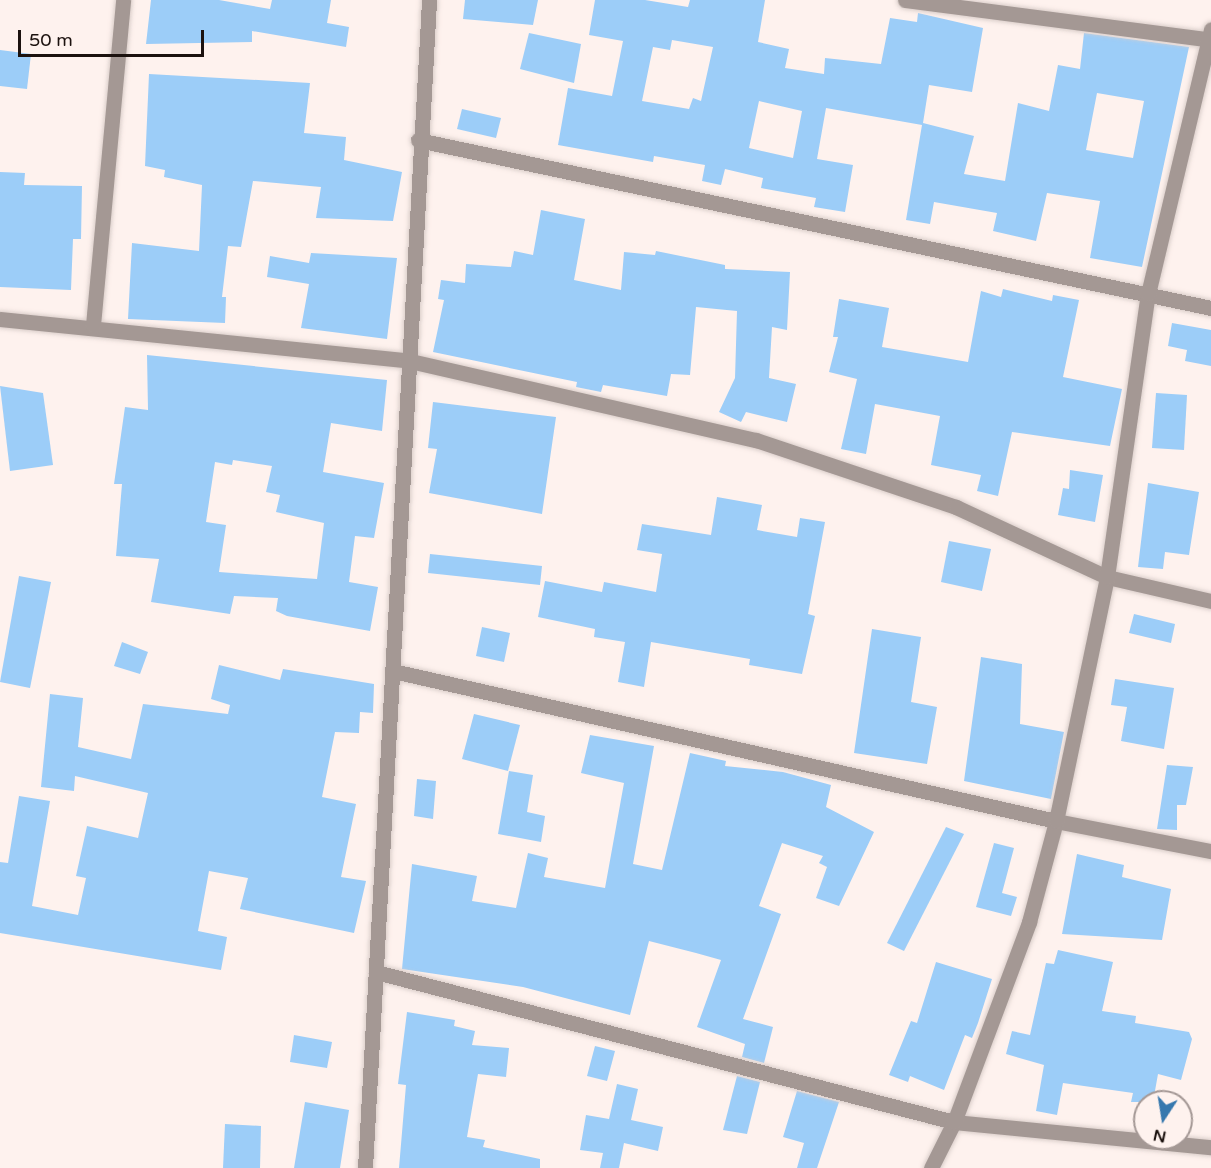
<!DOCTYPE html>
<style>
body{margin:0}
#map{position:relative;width:1211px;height:1168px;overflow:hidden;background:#fef2ee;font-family:"Varela Round",sans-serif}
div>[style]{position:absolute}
.building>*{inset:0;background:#9ccdf8}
.roads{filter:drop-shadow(0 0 2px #daceca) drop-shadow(0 0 2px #daceca)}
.minor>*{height:15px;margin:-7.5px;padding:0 7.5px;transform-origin:7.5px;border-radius:7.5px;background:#a49894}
span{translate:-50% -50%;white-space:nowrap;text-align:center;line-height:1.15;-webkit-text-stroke:4.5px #fef2ee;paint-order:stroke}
.north{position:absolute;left:1133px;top:1090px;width:60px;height:60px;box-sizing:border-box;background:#fef2ee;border:2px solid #a49895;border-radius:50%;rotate:192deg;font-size:16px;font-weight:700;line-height:24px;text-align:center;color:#1c120f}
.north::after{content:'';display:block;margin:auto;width:21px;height:27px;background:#3678ae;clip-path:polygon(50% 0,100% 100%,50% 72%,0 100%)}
.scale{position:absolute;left:18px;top:30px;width:186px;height:27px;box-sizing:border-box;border:3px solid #1c120f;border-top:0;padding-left:8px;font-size:18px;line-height:21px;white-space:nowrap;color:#1c120f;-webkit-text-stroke:4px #fef2ee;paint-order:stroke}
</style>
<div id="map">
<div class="building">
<i style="clip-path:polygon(151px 0,219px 0,270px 9px,272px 0,331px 0,327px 23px,349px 27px,346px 47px,252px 31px,252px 42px,146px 44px)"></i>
<i style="clip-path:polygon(465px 0,538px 0,533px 25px,463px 19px)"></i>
<i style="clip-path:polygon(evenodd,595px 0,645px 0,688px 7px,690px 0,765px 0,758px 42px,789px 49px,785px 68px,824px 74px,825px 58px,881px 64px,890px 18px,917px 22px,918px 13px,983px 28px,972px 92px,929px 85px,923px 123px,974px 136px,964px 174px,1005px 181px,1018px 103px,1049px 111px,1058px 65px,1080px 69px,1084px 33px,1189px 47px,1142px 267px,1090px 258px,1100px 201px,1047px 193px,1036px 241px,993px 231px,997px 213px,934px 202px,930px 224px,906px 220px,922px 125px,826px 108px,817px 159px,853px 165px,845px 212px,814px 207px,816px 198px,761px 188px,763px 178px,725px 169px,721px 185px,702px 181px,705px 165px,654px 156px,653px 162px,558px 145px,568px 88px,612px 96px,623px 41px,589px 35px,595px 0,672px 40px,713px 47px,701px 101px,693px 98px,689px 109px,642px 101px,653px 47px,670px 50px,672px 40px,595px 0,1097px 93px,1144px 101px,1133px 158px,1086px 150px,1097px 93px,595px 0,759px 101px,802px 111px,793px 158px,749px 148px,759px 101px)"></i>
<i style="clip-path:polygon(529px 33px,581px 44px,574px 83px,520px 69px)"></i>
<i style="clip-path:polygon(0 50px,31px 54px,27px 89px,0 86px)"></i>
<i style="clip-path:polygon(149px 74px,310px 83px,304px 133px,346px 137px,344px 160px,402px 172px,393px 221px,316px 218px,321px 187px,253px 181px,241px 247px,228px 246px,222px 297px,226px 297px,225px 323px,128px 319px,132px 243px,199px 251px,202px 185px,164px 177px,165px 170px,145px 166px)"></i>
<i style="clip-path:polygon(462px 109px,501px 118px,496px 138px,457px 129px)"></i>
<i style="clip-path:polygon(0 172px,25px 173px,24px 185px,82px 186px,81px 239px,73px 239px,71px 290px,0 287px)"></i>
<i style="clip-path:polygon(541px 210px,585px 219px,574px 280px,621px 290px,624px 252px,655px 255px,656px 251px,725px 265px,725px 269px,790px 272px,787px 330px,772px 327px,769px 378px,796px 384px,787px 422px,746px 412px,741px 422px,719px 412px,735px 378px,737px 311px,696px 307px,690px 375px,671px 374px,667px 396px,603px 385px,601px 392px,576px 387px,577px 382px,433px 352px,444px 300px,438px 299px,441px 280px,465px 283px,466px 264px,511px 267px,514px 251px,533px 255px)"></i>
<i style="clip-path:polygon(311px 253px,397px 258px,387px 339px,301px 328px,309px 284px,267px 277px,270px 256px,309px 263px)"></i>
<i style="clip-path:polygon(1003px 289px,1052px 301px,1053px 295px,1079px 300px,1063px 377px,1122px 389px,1110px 446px,1012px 432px,998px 496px,977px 491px,981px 475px,931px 465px,940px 416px,875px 404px,866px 454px,841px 449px,857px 379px,829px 372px,838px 337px,833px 337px,839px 299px,889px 308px,882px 347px,968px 362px,981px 291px,1001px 297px)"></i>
<i style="clip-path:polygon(1172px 323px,1211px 330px,1211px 366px,1185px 361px,1187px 350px,1168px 346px)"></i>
<i style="clip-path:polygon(evenodd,147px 355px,387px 380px,382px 431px,331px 423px,323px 472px,384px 483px,374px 538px,355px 536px,349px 582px,378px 587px,370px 631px,287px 616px,276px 611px,278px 598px,234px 596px,230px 614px,151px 602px,159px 559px,116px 556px,122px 484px,114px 484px,125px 407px,148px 410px,147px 355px,233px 460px,272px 466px,266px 492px,280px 495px,276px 512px,324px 523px,317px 579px,219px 572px,226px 525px,206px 522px,215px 462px,232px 465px,233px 460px)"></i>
<i style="clip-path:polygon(0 386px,43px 393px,53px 465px,10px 471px)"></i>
<i style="clip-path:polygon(1156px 393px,1187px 395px,1184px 450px,1152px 448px)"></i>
<i style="clip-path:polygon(433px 402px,556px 417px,542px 514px,429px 493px,437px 449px,428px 448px)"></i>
<i style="clip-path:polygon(1070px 470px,1103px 475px,1095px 522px,1058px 515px,1063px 488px,1069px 489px)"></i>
<i style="clip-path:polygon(1148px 483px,1199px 492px,1189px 555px,1165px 552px,1163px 569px,1138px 567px)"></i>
<i style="clip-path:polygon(717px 497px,762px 505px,757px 530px,797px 537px,800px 518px,825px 522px,808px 614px,815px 616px,802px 674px,749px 665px,750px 659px,651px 642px,644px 687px,618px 682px,625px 642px,594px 637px,595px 629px,538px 617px,545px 581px,602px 592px,604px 582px,656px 592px,662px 554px,637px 550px,642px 524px,711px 535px)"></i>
<i style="clip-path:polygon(949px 541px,991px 549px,982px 591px,941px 582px)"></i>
<i style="clip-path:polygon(430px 554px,542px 566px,540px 585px,428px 573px)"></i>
<i style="clip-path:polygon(19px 576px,51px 582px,30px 688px,0 682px)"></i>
<i style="clip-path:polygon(1134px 614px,1175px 624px,1171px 643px,1129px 633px)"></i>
<i style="clip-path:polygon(482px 627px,510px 633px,504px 662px,476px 656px)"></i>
<i style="clip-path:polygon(872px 629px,921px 637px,911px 702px,937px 707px,927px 764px,854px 753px)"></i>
<i style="clip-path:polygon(122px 642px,148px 652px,140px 674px,114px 666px)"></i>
<i style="clip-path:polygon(981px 657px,1022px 664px,1020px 724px,1064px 732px,1051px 799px,964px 781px)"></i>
<i style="clip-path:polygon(219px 665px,280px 680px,283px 669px,374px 684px,373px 713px,360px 712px,359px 733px,335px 732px,322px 797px,356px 804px,341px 877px,366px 881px,354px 933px,240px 909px,248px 878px,209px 871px,198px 931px,227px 937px,221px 970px,0 933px,0 862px,8px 863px,19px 796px,50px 801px,32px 906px,78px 915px,86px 878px,76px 876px,87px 826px,138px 838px,148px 793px,75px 776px,74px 791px,41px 787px,50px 694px,83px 698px,78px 747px,131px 759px,143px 704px,228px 714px,230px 705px,211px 699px)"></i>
<i style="clip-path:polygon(1115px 679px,1174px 688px,1164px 749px,1121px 741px,1127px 707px,1111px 705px)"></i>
<i style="clip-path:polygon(474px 714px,520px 725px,508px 771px,462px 759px)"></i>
<i style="clip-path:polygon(590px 735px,654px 746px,633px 864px,662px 870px,690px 753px,726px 761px,725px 766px,783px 772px,831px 785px,826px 807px,874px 832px,839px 906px,816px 898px,827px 867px,819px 863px,823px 856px,782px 843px,759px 906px,781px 914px,743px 1019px,773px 1027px,764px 1063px,742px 1057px,745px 1044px,697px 1027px,721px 960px,696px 953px,649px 941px,630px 1015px,523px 987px,402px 969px,412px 864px,477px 876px,472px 901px,516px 908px,528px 853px,548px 858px,544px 877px,605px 888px,624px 783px,581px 773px)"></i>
<i style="clip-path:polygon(1167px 765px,1193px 767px,1186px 805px,1177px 805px,1177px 830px,1157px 829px)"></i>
<i style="clip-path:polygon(509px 771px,533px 775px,527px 812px,545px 816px,541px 842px,498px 834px)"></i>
<i style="clip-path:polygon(417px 779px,436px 781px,433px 819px,414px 816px)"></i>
<i style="clip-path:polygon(946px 827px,964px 834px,904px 951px,887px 943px)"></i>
<i style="clip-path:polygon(994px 843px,1014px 848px,1002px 893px,1017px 897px,1011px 916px,976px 907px)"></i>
<i style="clip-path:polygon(1077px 854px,1124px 865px,1122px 877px,1171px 889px,1162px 940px,1062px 934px)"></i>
<i style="clip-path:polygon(1058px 950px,1113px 962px,1102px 1011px,1136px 1016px,1135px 1023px,1189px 1032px,1192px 1039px,1181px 1080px,1158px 1074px,1153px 1102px,1131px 1102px,1133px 1093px,1063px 1083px,1057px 1115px,1036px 1111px,1044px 1065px,1006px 1054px,1012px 1031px,1030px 1035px,1046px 963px,1054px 964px)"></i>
<i style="clip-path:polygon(936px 962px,992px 979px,978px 1023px,972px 1038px,965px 1035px,944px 1090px,910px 1076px,908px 1082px,889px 1075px,911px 1021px,917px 1023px)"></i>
<i style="clip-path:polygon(407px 1012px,455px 1020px,454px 1026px,475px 1031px,472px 1045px,509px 1048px,506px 1077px,478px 1074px,467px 1137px,485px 1140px,483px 1147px,540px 1159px,540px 1168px,399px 1168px,406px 1085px,398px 1084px)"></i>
<i style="clip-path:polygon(294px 1035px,332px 1042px,327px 1068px,290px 1062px)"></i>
<i style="clip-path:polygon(595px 1046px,615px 1051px,607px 1081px,587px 1076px)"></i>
<i style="clip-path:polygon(737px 1076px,760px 1082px,747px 1134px,723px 1130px)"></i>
<i style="clip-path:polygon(617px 1084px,638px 1089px,631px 1120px,663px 1127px,658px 1151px,624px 1143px,619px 1168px,600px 1168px,603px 1153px,580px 1150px,586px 1115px,609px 1119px)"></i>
<i style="clip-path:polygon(797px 1091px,839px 1102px,817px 1168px,797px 1168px,804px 1143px,783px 1137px)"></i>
<i style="clip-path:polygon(305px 1102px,349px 1110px,340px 1168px,294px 1168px)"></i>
<i style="clip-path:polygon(225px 1124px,261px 1126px,260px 1168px,223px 1168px)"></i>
</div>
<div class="roads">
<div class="minor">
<i style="left:905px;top:0;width:309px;rotate:7.4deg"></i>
<i style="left:418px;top:140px;width:811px;rotate:11.96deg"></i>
<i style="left:0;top:319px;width:408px;rotate:5.8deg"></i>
<i style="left:406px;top:360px;width:359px;rotate:12.9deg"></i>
<i style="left:756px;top:440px;width:211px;rotate:18.5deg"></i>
<i style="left:956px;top:507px;width:166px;rotate:24.9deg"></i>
<i style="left:1107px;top:577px;width:107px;rotate:13deg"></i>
<i style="left:93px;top:325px;width:326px;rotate:-84.7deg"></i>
<i style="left:393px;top:671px;width:680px;rotate:12.75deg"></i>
<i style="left:1056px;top:821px;width:158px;rotate:11deg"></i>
<i style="left:376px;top:972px;width:597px;rotate:14.55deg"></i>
<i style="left:954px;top:1122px;width:258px;rotate:5.6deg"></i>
<i style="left:365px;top:1168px;width:1170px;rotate:-86.86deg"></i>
<i style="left:931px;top:1168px;width:51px;rotate:-63.4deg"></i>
<i style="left:954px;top:1122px;width:214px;rotate:-69.4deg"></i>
<i style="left:1029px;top:922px;width:105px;rotate:-75deg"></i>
<i style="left:1056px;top:821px;width:249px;rotate:-78.2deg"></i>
<i style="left:1107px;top:577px;width:286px;rotate:-81.8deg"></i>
<i style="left:1148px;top:294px;width:272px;rotate:-76.6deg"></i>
</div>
</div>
<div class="north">N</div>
<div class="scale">50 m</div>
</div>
